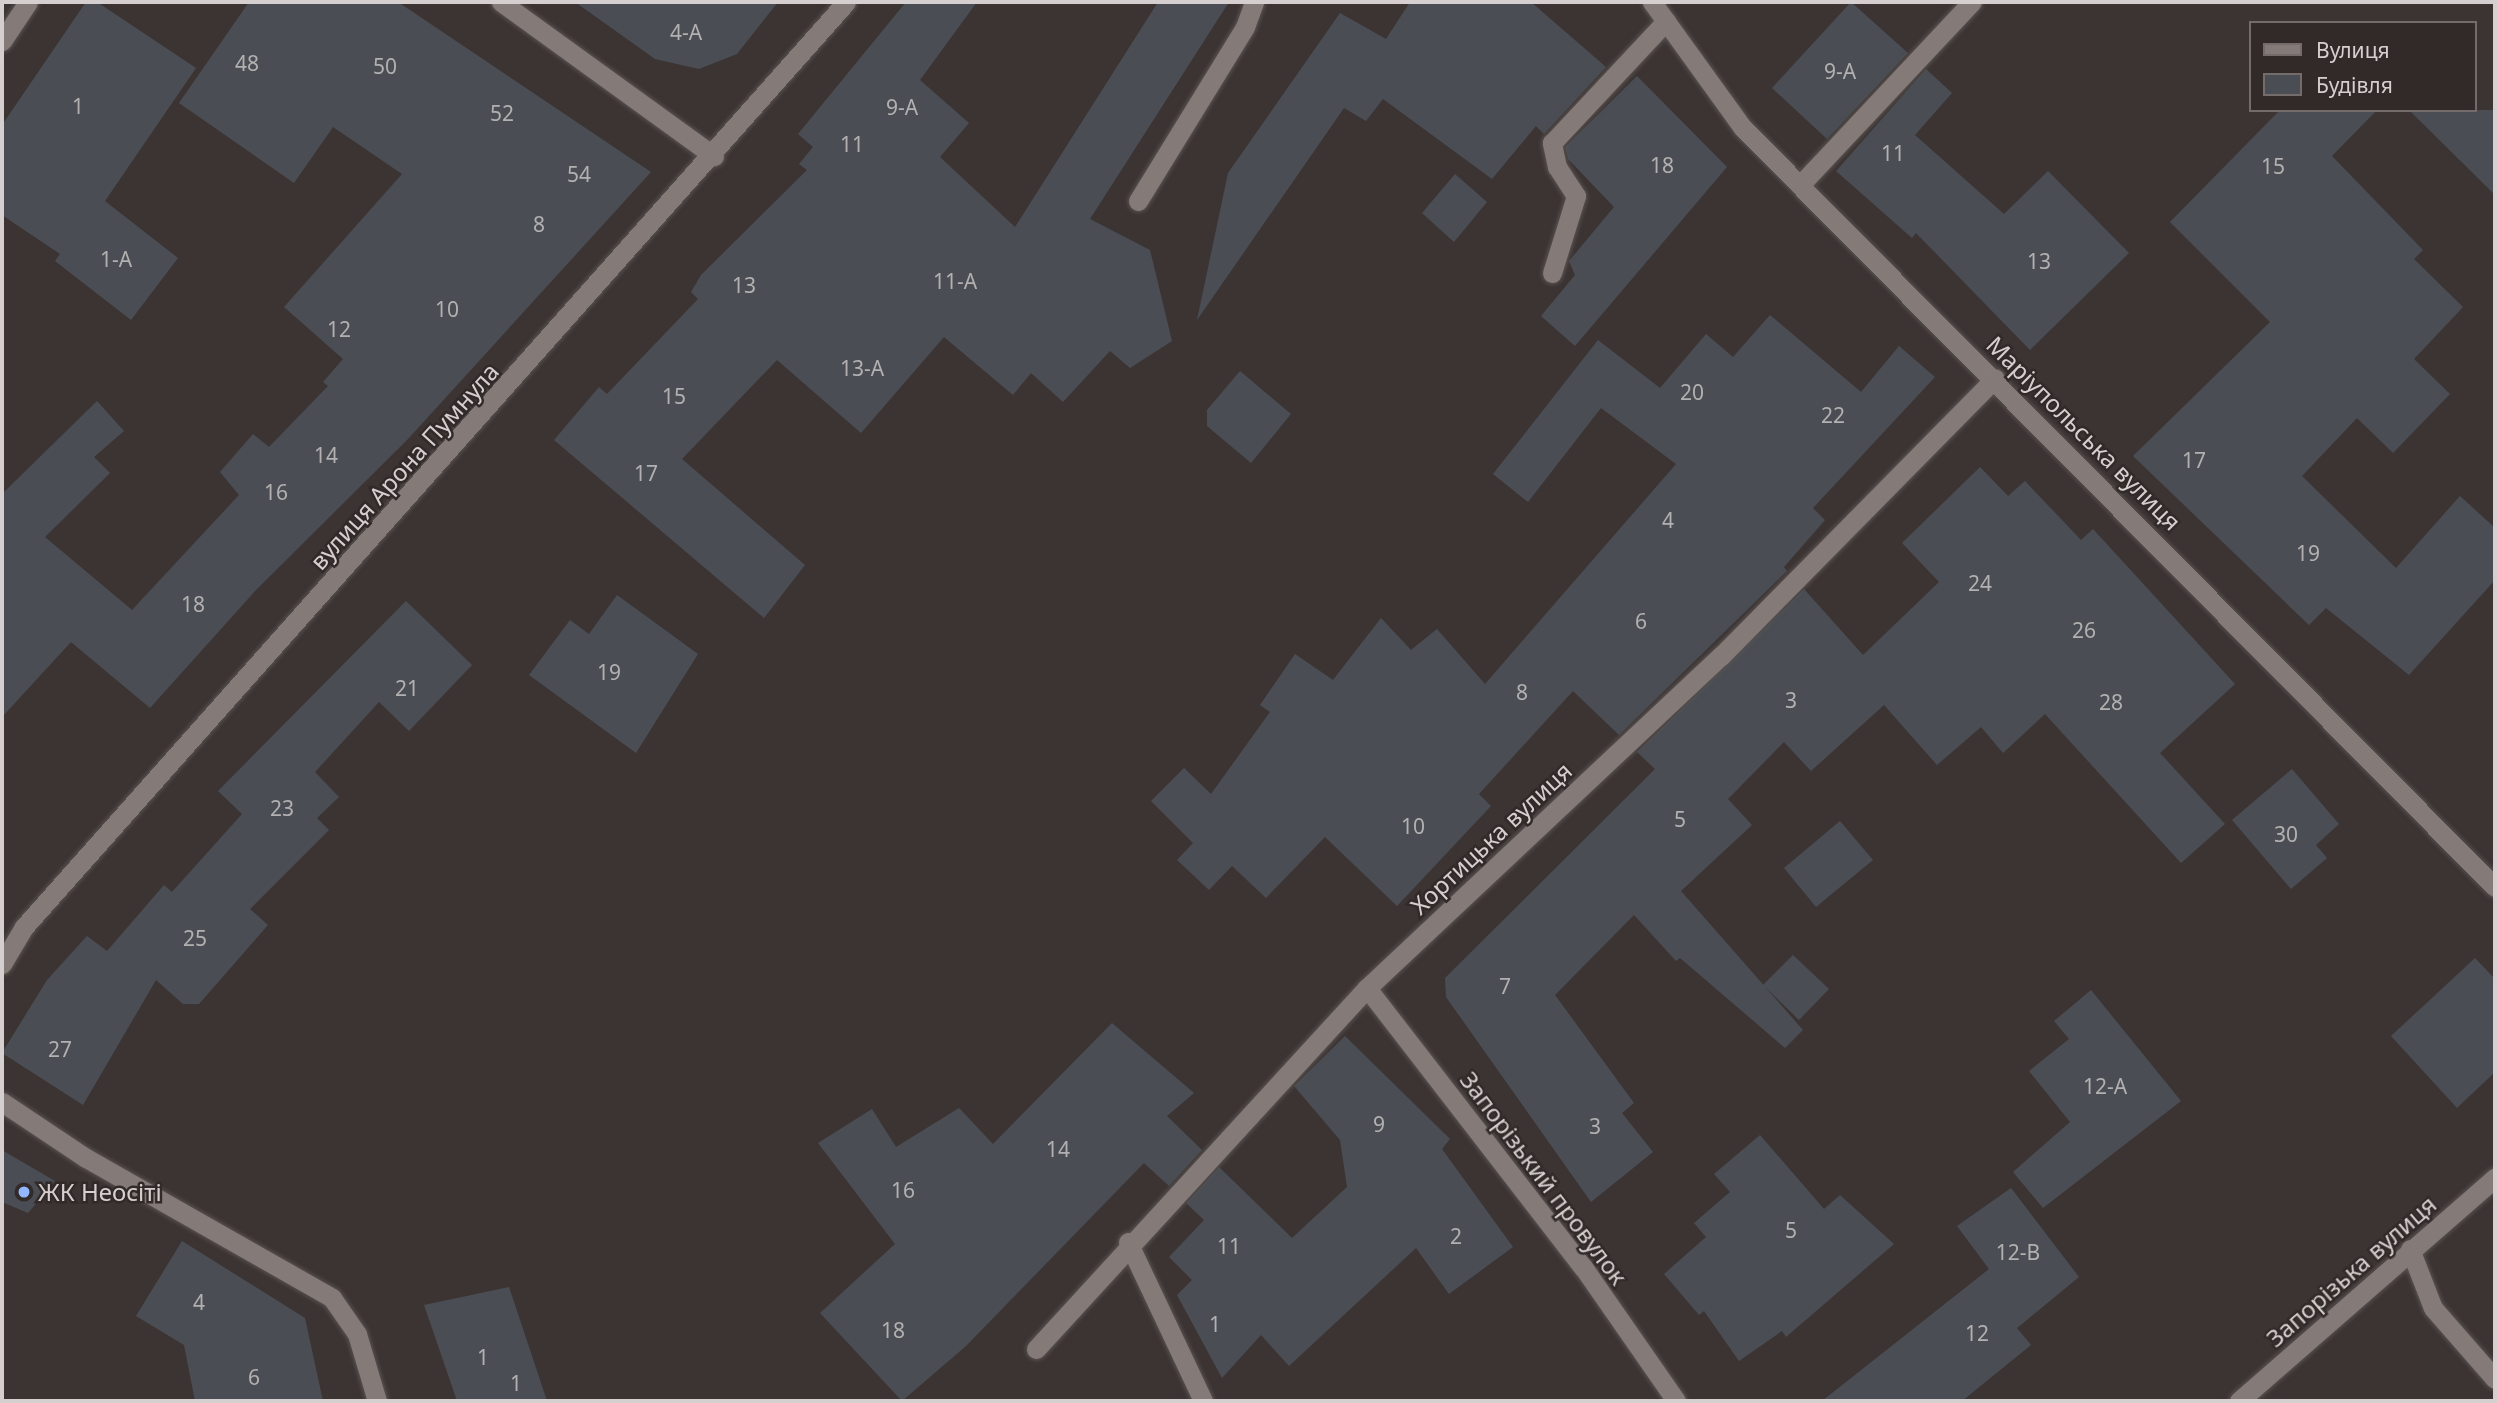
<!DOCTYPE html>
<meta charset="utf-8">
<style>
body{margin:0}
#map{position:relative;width:2497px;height:1403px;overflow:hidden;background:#3c3433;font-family:"Noto Sans",sans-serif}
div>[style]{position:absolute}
.building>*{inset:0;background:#4a4e54}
.roads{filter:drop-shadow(0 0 2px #585250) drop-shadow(0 0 2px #585250)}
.service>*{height:19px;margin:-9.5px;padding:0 9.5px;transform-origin:9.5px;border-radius:9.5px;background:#847b79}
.minor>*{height:19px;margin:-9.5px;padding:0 9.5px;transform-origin:9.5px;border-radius:9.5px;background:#847b79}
.dots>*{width:19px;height:19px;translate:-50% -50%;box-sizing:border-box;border:4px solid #322a29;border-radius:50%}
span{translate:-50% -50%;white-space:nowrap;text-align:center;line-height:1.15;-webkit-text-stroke:5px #322a29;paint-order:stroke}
.number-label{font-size:21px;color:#b2b0b0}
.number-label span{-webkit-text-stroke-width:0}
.street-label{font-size:24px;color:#d5d0cf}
.poi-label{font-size:24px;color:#d5d0cf}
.left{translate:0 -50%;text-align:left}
.frame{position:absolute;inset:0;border:4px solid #d5d0cf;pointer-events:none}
.legend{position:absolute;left:2249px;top:21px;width:228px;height:91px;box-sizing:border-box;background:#322a29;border:2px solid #736c6b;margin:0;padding:9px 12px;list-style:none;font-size:21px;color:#d5d0cf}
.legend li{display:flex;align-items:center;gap:14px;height:35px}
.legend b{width:35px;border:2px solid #736c6b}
</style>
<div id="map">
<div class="building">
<i style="clip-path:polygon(86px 2px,97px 2px,196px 68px,105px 201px,178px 258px,131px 320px,55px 261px,60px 254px,2px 215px,2px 125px)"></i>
<i style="clip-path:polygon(249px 2px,398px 2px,651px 172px,408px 439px,256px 590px,150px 708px,71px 642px,2px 717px,2px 494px,97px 401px,124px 431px,94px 457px,110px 473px,45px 537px,132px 610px,239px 495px,220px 472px,253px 434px,269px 447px,328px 386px,323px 382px,343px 359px,284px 307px,402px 174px,333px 127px,294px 183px,179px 103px)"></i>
<i style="clip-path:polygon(575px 2px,778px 2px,737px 54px,699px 69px,655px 59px)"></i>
<i style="clip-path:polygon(906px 2px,977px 2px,920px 80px,969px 123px,940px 157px,1015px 227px,1158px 2px,1229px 2px,1090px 219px,1150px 250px,1172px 341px,1130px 368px,1110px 351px,1063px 402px,1031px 373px,1013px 395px,944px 337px,861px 433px,777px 360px,682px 459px,805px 565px,764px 618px,554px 440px,599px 387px,607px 394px,698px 299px,691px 292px,701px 275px,807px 170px,799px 164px,813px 147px,798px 134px)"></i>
<i style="clip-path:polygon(1410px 2px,1531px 2px,1606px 67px,1544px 134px,1536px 126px,1492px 179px,1383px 99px,1366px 121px,1344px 108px,1197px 320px,1228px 173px,1340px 13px,1386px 39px)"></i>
<i style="clip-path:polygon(1851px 2px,1908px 53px,1827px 139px,1772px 88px)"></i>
<i style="clip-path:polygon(1926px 69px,1952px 93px,1915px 135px,2004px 214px,2048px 171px,2129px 253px,2030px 350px,1916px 233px,1912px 238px,1836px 171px)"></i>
<i style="clip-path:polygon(1637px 76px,1727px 167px,1575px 346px,1541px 316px,1575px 275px,1569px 261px,1614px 207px,1568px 159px,1565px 147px)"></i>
<i style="clip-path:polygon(2280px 110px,2377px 110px,2332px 156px,2423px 250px,2414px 259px,2463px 307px,2414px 359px,2450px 394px,2393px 453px,2357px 418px,2302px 476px,2396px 568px,2460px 496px,2495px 528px,2495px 580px,2409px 675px,2326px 608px,2309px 625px,2133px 456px,2270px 322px,2170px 222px)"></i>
<i style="clip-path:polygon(2409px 110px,2495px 110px,2495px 195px)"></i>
<i style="clip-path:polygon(1455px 174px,1487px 202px,1454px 242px,1422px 213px)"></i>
<i style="clip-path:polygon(1770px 315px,1861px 392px,1899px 346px,1935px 377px,1813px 508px,1825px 520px,1784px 567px,1787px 571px,1619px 735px,1573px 691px,1479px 794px,1491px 806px,1397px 906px,1325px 837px,1266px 898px,1232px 866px,1209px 890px,1177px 860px,1193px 843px,1151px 801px,1184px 768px,1211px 794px,1270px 712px,1260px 705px,1295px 654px,1333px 680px,1381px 618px,1411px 650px,1437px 629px,1485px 684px,1676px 464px,1601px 408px,1528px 502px,1493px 474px,1598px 340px,1660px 388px,1706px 334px,1733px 357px)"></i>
<i style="clip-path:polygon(1240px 371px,1291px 414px,1251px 463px,1207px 426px,1207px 410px)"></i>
<i style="clip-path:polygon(1980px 467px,2008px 496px,2025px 481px,2081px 540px,2093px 529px,2235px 684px,2160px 753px,2225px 824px,2181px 863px,2045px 714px,2003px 753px,1981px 727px,1937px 765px,1884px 705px,1811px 771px,1784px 742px,1728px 799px,1752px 825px,1681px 891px,1803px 1030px,1785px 1048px,1680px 958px,1676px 961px,1634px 915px,1555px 995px,1634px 1103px,1622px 1113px,1653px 1152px,1591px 1202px,1446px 997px,1445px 978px,1655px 769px,1637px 752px,1804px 589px,1863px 655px,1939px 582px,1902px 543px)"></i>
<i style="clip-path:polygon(617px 595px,698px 654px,636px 753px,529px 675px,570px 620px,589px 634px)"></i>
<i style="clip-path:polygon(406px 601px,472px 665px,409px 731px,379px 702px,315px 772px,339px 797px,317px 818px,329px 830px,250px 909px,268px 925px,199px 1004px,183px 1004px,156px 980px,83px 1105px,2px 1053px,47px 980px,87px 936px,107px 951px,164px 885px,172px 892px,242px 814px,218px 791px)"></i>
<i style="clip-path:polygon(2292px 769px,2339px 824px,2316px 845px,2327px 858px,2291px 889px,2232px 820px)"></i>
<i style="clip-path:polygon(1840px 821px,1873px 860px,1816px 907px,1784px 868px)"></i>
<i style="clip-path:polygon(1793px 955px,1829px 989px,1799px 1020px,1763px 985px)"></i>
<i style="clip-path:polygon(2475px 958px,2495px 979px,2495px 1072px,2457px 1108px,2391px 1036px)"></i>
<i style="clip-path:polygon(2091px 990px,2181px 1101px,2043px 1208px,2013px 1172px,2070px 1122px,2029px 1071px,2069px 1039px,2054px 1021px)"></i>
<i style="clip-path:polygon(1112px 1023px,1194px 1093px,1167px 1116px,1202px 1150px,1169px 1186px,1144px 1163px,966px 1346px,902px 1401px,820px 1313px,895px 1244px,818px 1143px,872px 1109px,896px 1147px,959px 1108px,993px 1144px)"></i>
<i style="clip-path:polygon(1345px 1036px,1450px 1139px,1442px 1149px,1513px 1247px,1449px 1294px,1416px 1248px,1289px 1366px,1261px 1335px,1222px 1378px,1177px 1295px,1192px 1280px,1169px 1257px,1204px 1220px,1186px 1203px,1219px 1167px,1292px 1238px,1347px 1187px,1340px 1140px,1294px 1086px)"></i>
<i style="clip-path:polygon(1760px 1135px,1824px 1209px,1840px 1195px,1894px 1244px,1786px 1337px,1782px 1331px,1739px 1361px,1704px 1311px,1699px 1315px,1664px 1274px,1706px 1237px,1694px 1223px,1730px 1192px,1714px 1174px)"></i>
<i style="clip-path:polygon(2px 1150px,55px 1181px,28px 1213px,2px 1202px)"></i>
<i style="clip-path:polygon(2011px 1188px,2079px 1277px,2017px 1328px,2031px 1345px,1962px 1401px,1822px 1401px,1989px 1269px,1957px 1226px)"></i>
<i style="clip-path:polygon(182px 1241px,305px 1318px,323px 1401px,195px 1401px,184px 1345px,136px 1316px)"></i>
<i style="clip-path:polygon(509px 1287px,547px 1401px,457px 1401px,424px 1305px)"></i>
</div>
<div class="roads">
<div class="service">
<i style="left:1800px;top:185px;width:251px;rotate:-46.8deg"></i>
<i style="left:1138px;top:201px;width:204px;rotate:-58.4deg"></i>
<i style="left:1245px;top:27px;width:27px;rotate:-70deg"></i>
<i style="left:1552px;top:273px;width:81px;rotate:-72.7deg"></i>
<i style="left:1576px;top:196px;width:35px;rotate:-123deg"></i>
<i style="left:1557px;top:167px;width:25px;rotate:-102deg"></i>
<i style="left:1552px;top:143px;width:167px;rotate:-46.9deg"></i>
</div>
<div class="minor">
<i style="left:501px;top:2px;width:263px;rotate:35.9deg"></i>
<i style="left:1652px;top:2px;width:155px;rotate:54.2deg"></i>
<i style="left:1743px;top:128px;width:1068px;rotate:45.27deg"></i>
<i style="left:2px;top:41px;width:47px;rotate:-56.3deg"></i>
<i style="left:2px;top:964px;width:43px;rotate:-59.3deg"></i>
<i style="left:24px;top:927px;width:1237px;rotate:-48.37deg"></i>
<i style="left:1367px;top:988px;width:353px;rotate:52.3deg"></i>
<i style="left:1583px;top:1267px;width:163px;rotate:55.2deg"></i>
<i style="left:2px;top:1102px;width:101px;rotate:33.7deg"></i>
<i style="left:86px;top:1158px;width:283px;rotate:29.6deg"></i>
<i style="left:332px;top:1298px;width:44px;rotate:55.2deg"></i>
<i style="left:357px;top:1334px;width:70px;rotate:73.4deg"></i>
<i style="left:1128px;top:1242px;width:176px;rotate:64.7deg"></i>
<i style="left:2410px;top:1249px;width:63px;rotate:68.7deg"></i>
<i style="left:2433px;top:1308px;width:94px;rotate:48.9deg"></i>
<i style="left:1036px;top:1349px;width:490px;rotate:-47.5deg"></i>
<i style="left:1367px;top:988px;width:485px;rotate:-43.2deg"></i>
<i style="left:1721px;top:656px;width:390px;rotate:-45.4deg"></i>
<i style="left:2239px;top:1401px;width:340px;rotate:-41.1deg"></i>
</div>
</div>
<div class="dots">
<i style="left:24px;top:1192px;background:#92b7fd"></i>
</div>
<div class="number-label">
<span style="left:686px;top:32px">4-А</span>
<span style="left:247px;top:63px">48</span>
<span style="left:385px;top:66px">50</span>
<span style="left:1840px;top:71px">9-А</span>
<span style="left:78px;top:106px">1</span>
<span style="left:902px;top:107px">9-А</span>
<span style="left:502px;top:113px">52</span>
<span style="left:852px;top:144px">11</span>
<span style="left:1893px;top:153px">11</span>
<span style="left:1662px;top:165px">18</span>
<span style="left:2273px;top:166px">15</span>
<span style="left:579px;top:174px">54</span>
<span style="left:539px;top:224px">8</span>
<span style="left:116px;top:259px">1-А</span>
<span style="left:2039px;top:261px">13</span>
<span style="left:955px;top:281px">11-А</span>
<span style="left:744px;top:285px">13</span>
<span style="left:447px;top:309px">10</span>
<span style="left:339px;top:329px">12</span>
<span style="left:862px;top:368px">13-А</span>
<span style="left:1692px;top:392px">20</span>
<span style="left:674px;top:396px">15</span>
<span style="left:1833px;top:415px">22</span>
<span style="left:326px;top:455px">14</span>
<span style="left:2194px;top:460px">17</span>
<span style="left:646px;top:473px">17</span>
<span style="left:276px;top:492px">16</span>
<span style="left:1668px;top:520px">4</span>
<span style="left:2308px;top:553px">19</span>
<span style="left:1980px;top:583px">24</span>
<span style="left:193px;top:604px">18</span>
<span style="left:1641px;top:621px">6</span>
<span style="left:2084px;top:630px">26</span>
<span style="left:609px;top:672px">19</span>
<span style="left:407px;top:688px">21</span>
<span style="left:1522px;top:692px">8</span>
<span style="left:1791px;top:700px">3</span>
<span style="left:2111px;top:702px">28</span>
<span style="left:282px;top:808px">23</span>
<span style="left:1680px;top:819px">5</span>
<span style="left:1413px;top:826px">10</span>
<span style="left:2286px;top:834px">30</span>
<span style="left:195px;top:938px">25</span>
<span style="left:1505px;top:986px">7</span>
<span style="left:60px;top:1049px">27</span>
<span style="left:2105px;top:1086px">12-А</span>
<span style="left:1379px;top:1124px">9</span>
<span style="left:1595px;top:1126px">3</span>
<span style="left:1058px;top:1149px">14</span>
<span style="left:903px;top:1190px">16</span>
<span style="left:1791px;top:1230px">5</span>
<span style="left:1456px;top:1236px">2</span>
<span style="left:1229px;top:1246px">11</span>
<span style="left:2018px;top:1252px">12-В</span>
<span style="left:199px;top:1302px">4</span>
<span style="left:1215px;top:1324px">1</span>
<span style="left:893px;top:1330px">18</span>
<span style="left:1977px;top:1333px">12</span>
<span style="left:483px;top:1357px">1</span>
<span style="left:254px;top:1377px">6</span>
<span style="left:516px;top:1383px">1</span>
</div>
<div class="street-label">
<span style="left:2084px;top:433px;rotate:45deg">Маріупольська вулиця</span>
<span style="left:404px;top:466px;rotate:-48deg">вулиця Арона Пумнула</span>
<span style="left:1491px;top:838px;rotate:-43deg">Хортицька вулиця</span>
<span style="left:1544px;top:1178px;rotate:53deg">Запорізький провулок</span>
<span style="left:2351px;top:1271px;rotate:-41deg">Запорізька вулиця</span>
</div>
<div class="poi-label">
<span class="left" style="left:38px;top:1192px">ЖК Неосіті</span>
</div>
<div class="frame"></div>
<ul class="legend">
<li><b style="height:9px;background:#847b79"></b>Вулиця</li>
<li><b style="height:19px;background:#4a4e54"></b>Будівля</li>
</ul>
</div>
